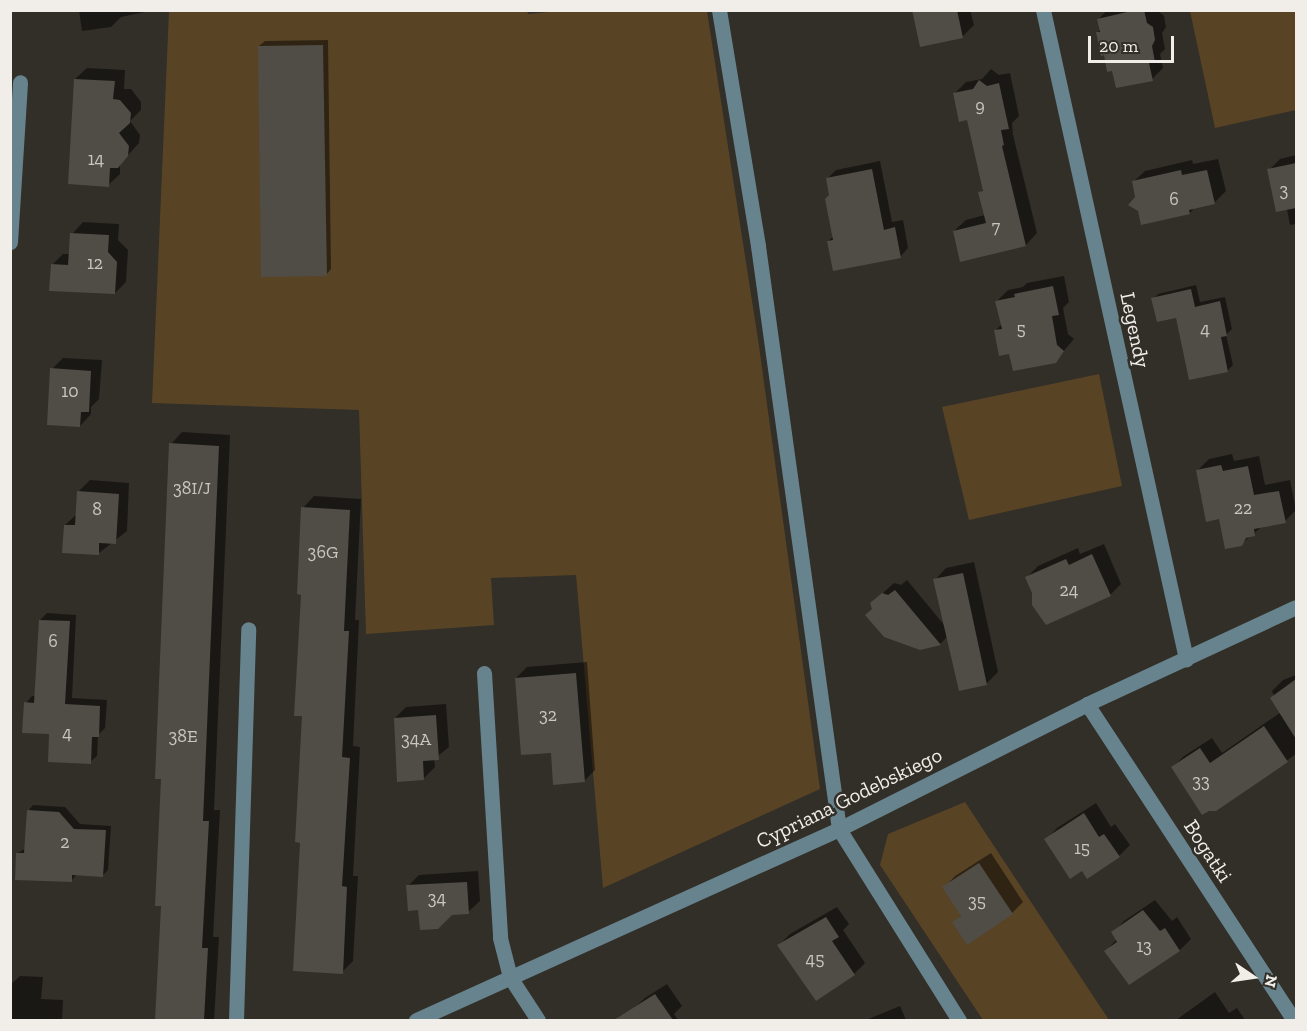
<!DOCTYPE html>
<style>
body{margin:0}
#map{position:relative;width:1307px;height:1031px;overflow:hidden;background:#322e28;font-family:"Zilla Slab",serif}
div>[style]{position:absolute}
.green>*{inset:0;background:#584425}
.shadow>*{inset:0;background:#0007}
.building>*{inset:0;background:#504c46}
.minor>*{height:15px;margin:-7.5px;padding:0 7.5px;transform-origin:7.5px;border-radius:7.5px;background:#67838d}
span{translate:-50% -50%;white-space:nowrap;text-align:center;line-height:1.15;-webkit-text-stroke:5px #322e28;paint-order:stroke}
.number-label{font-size:18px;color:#c9c6c1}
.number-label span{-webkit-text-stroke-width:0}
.street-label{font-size:21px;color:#f1eeea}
.frame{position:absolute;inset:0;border:12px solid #f1eeea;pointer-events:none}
.north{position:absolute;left:1223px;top:947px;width:60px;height:60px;-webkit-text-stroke:4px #322e28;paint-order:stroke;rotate:103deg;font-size:16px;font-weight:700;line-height:24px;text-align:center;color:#f1eeea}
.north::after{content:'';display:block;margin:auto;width:21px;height:27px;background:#f1eeea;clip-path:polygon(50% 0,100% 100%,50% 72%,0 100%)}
.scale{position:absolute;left:1088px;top:36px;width:86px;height:27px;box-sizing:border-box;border:3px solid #f1eeea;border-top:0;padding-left:8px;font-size:18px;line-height:21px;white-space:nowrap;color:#f1eeea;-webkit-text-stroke:4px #322e28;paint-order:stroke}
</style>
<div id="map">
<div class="green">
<i style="clip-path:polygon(527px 10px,528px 14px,569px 10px,707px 11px,759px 346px,820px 789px,603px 888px,576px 575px,491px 578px,494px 625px,366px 634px,359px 410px,152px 403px,169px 11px)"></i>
<i style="clip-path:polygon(1190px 11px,1296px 11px,1296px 110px,1215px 128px)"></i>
<i style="clip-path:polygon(1099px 374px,1122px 486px,969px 520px,942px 407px)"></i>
<i style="clip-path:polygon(965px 802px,1109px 1020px,983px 1020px,880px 865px,888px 834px)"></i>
</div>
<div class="shadow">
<i style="clip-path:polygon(79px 10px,155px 10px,121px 17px,111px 27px,82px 31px)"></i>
<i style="clip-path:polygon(913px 10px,970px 10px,974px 25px,962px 37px)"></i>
<i style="clip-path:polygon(1107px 10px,1157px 10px,1164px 16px,1166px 27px,1162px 33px,1165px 49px,1160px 54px,1163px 68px,1152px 79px,1113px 69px,1097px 33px,1101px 29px,1099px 19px)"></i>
<i style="clip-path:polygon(328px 40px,331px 269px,326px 275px,259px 46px,265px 41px)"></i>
<i style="clip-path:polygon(87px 68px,125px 70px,124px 89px,131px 89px,141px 102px,141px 110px,130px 121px,140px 135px,139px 143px,120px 164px,120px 174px,108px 185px,75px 79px)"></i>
<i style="clip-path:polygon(991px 69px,999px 75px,1010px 73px,1019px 116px,1012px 123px,1013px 135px,1037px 233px,1026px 245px,954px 231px,966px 220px,985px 215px,980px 193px,984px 189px,968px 118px,955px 93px,966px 82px,982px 79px)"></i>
<i style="clip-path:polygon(1296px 155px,1296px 224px,1290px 225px,1287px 209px,1269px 170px,1280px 159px)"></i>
<i style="clip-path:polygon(1218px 159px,1226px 191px,1214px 203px,1195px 207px,1190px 213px,1142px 223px,1133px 182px,1145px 171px,1192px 160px,1193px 164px)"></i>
<i style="clip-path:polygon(880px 161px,892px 222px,903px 220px,908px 248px,900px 257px,828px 241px,834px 236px,828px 178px,836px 170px)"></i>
<i style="clip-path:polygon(83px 222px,119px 224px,118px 240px,128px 250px,126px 282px,115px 293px,52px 265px,63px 254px,71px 254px,72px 234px)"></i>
<i style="clip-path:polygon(1064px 276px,1069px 302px,1063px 308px,1068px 334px,1074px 339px,1055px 361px,1010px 353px,995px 331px,1002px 324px,997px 301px,1008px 290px,1023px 287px,1027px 283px)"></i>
<i style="clip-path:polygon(1196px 285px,1200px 302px,1225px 297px,1232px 329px,1226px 335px,1233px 365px,1227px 371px,1177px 316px,1153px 299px,1158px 294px)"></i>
<i style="clip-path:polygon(63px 358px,102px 360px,99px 399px,91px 407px,91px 414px,80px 426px,52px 369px)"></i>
<i style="clip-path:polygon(182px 432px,230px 435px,214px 810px,220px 810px,213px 937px,219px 937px,214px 1020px,156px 1020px,162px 904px,171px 444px)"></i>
<i style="clip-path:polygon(1232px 454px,1234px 461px,1259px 456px,1265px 485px,1290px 480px,1296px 510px,1285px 521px,1264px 525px,1241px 544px,1197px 471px,1209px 459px)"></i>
<i style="clip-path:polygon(90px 480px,129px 483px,127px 531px,99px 553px,65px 525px,77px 514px,78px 492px)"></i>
<i style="clip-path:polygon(314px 496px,361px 499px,355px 620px,359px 620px,353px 746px,360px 747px,353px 876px,358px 876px,353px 961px,342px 972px,302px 841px,303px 508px)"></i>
<i style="clip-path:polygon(1104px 544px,1121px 584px,1110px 595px,1033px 592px,1027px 577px,1038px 566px,1078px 548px,1080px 554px)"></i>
<i style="clip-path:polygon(974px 562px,998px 672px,986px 684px,948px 636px,940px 644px,873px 609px,872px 603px,894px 583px,901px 585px,907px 580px,945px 626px,935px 580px,946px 568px)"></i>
<i style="clip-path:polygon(47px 613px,76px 615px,72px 698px,107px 700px,105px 728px,98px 735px,97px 756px,90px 762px,51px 733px,26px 703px,32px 696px,36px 696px,40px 620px)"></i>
<i style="clip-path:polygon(587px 662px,595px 770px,584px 781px,516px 678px,527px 667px)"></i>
<i style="clip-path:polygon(1296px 675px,1296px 754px,1215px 810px,1173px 767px,1184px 756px,1212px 738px,1222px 753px,1281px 712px,1272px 691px,1283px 680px)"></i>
<i style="clip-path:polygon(446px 704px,449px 747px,434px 759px,435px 767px,424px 778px,395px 718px,406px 707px)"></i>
<i style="clip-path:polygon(1096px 803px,1111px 827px,1115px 824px,1130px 845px,1119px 856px,1083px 869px,1046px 840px,1057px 828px)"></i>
<i style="clip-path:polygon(33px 805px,65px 807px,80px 824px,111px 826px,108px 870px,103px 875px,77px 874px,71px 881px,18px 853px,26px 848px,28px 811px)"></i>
<i style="clip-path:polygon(991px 853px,1023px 902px,1012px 913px,954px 922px,962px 915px,944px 888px,955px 876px)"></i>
<i style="clip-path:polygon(478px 871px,480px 901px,468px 912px,420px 909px,408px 886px,419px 875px)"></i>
<i style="clip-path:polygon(1155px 900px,1172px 921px,1177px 917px,1191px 939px,1180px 950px,1130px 983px,1106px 951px,1117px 939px,1113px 933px,1124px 921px)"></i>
<i style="clip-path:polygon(837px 907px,849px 924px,843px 930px,865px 963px,854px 974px,779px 945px,790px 934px)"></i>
<i style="clip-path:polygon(20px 976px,43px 977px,41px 999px,63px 1000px,62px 1020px,10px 1020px,10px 985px)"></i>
<i style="clip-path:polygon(667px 984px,682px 1006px,674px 1014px,678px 1020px,623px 1020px,635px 1012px,633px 1009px,645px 998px)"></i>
<i style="clip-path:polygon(1215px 992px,1229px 1013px,1237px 1008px,1245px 1020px,1176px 1020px)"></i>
<i style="clip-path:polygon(900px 1006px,906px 1020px,866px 1020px)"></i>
</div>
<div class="building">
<i style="clip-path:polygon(912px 10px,957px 10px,963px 38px,920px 47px)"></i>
<i style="clip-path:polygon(1136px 10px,1144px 10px,1147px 23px,1153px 27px,1155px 40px,1152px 46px,1155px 62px,1149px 63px,1153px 81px,1116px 88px,1112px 71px,1107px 72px,1104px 55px,1101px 56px,1096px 32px,1100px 32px,1097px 19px)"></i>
<i style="clip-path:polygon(323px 45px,327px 276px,261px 277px,258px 46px)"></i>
<i style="clip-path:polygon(74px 79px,115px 81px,113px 99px,120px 100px,131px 113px,130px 123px,119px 133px,129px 146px,128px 156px,118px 168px,110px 168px,109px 187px,68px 184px)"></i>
<i style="clip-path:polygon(979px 80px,987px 86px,999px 83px,1009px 129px,1001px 130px,1004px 145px,1002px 146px,1026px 246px,960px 262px,953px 231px,986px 223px,978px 192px,983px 191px,967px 120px,959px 122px,953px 93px,973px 89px)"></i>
<i style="clip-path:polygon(1296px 163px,1296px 208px,1276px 212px,1267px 169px)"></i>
<i style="clip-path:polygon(872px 169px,884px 230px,895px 227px,901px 258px,833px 271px,827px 241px,833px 240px,825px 199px,829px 195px,826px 178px)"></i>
<i style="clip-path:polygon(1181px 170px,1182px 175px,1207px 170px,1215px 204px,1189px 210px,1190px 214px,1141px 225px,1138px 211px,1128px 205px,1135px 197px,1132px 181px)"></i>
<i style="clip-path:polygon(70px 233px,109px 235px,108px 252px,117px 262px,115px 294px,49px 291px,51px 264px,68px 265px)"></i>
<i style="clip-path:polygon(1053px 286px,1059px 315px,1052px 316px,1057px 345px,1064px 351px,1056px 363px,1013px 371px,1009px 354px,999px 356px,994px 330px,1002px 329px,995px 301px,1015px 297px,1014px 294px)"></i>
<i style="clip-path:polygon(1191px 289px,1195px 307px,1220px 301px,1227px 336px,1221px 337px,1228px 372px,1189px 380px,1176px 318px,1157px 322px,1151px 298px)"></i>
<i style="clip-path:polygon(50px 368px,91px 371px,89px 412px,81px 412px,80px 427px,47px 425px)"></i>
<i style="clip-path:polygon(169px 443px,219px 446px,203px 821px,209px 821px,202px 948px,208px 948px,204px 1020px,155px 1020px,161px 906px,155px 906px,161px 779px,155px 779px)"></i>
<i style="clip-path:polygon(1221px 465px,1223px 471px,1248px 466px,1254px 495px,1279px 491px,1286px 523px,1254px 529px,1255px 536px,1246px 538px,1242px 546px,1225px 549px,1219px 519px,1206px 522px,1196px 470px)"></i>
<i style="clip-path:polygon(77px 491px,119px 494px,116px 544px,99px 543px,99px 555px,62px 553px,64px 525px,75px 525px)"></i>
<i style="clip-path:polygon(301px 507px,350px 510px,344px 631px,349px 631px,342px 757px,350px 758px,342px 886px,347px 887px,343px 974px,293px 971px,300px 843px,295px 842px,302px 716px,294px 716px,301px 595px,297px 594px)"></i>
<i style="clip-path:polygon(1092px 554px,1111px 596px,1046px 625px,1032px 605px,1032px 593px,1025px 577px,1066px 559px,1069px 565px)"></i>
<i style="clip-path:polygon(963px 573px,987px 685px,959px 691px,933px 579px)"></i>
<i style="clip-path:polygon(895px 590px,941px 645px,920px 650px,884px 637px,865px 615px,872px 609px,870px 603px,882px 593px,888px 595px)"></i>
<i style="clip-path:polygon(39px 620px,70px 621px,65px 704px,100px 706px,99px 737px,92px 737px,91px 764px,48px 762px,49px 734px,22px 733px,24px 702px,34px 703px)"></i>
<i style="clip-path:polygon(576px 673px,585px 782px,553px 785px,551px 753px,521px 755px,515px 678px)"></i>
<i style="clip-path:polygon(1296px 679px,1296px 739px,1270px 698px)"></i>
<i style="clip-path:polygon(436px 715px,439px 760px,423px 761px,424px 780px,397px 782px,394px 718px)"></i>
<i style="clip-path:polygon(1264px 726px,1288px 762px,1216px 811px,1209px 811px,1202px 815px,1171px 767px,1200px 748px,1210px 763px)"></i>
<i style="clip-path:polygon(27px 810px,59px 812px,74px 829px,106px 830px,103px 877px,72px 875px,72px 882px,15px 880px,16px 853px,24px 853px)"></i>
<i style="clip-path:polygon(1084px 813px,1099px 837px,1104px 834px,1120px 857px,1087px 879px,1082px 871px,1070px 879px,1044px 839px)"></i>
<i style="clip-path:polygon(979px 863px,1013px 914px,967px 945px,952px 922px,961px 916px,942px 887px)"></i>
<i style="clip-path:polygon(467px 882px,469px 914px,452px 915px,438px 929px,420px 930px,418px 910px,408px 911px,406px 885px)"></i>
<i style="clip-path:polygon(1143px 910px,1160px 931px,1165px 928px,1180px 951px,1129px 985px,1104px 951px,1117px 942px,1111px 932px)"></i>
<i style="clip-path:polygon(826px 917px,839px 937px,832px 941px,855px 975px,816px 1001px,777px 945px)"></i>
<i style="clip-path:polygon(655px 994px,673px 1020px,614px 1020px)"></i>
</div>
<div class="minor">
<i style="left:719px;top:10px;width:239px;rotate:80.6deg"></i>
<i style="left:758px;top:246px;width:589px;rotate:82.09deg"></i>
<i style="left:839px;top:829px;width:226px;rotate:57.9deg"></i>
<i style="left:1043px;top:10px;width:665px;rotate:77.57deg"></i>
<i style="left:10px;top:242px;width:160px;rotate:-86.4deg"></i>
<i style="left:484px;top:673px;width:265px;rotate:86.5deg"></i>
<i style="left:500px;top:938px;width:40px;rotate:75.6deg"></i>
<i style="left:510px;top:977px;width:51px;rotate:56.9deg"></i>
<i style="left:1087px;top:704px;width:378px;rotate:56.8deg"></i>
<i style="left:236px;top:1020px;width:391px;rotate:-88.2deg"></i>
<i style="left:416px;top:1020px;width:464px;rotate:-24.3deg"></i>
<i style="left:839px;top:829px;width:278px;rotate:-26.7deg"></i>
<i style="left:1087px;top:704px;width:230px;rotate:-24.9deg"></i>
</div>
<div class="number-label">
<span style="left:980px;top:106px">9</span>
<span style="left:96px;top:159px">14</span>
<span style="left:1284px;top:190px">3</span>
<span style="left:1174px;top:199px">6</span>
<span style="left:996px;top:227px">7</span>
<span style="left:95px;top:263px">12</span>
<span style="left:1021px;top:329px">5</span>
<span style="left:1205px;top:329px">4</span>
<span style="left:70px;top:391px">10</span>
<span style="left:192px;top:488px">38I/J</span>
<span style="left:1243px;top:508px">22</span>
<span style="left:97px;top:509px">8</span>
<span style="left:323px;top:552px">36G</span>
<span style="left:1069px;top:590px">24</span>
<span style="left:53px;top:641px">6</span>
<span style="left:548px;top:715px">32</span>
<span style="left:67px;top:733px">4</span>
<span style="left:183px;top:736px">38E</span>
<span style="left:416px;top:739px">34A</span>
<span style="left:1201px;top:781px">33</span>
<span style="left:65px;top:842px">2</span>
<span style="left:1082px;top:848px">15</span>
<span style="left:437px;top:898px">34</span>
<span style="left:977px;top:901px">35</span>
<span style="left:1144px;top:946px">13</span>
<span style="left:815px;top:959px">45</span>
</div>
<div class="street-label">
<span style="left:1135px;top:330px;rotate:78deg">Legendy</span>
<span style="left:849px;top:798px;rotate:-26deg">Cypriana Godebskiego</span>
<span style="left:1208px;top:851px;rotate:57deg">Bogatki</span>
</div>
<div class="frame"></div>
<div class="north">N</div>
<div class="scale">20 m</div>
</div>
